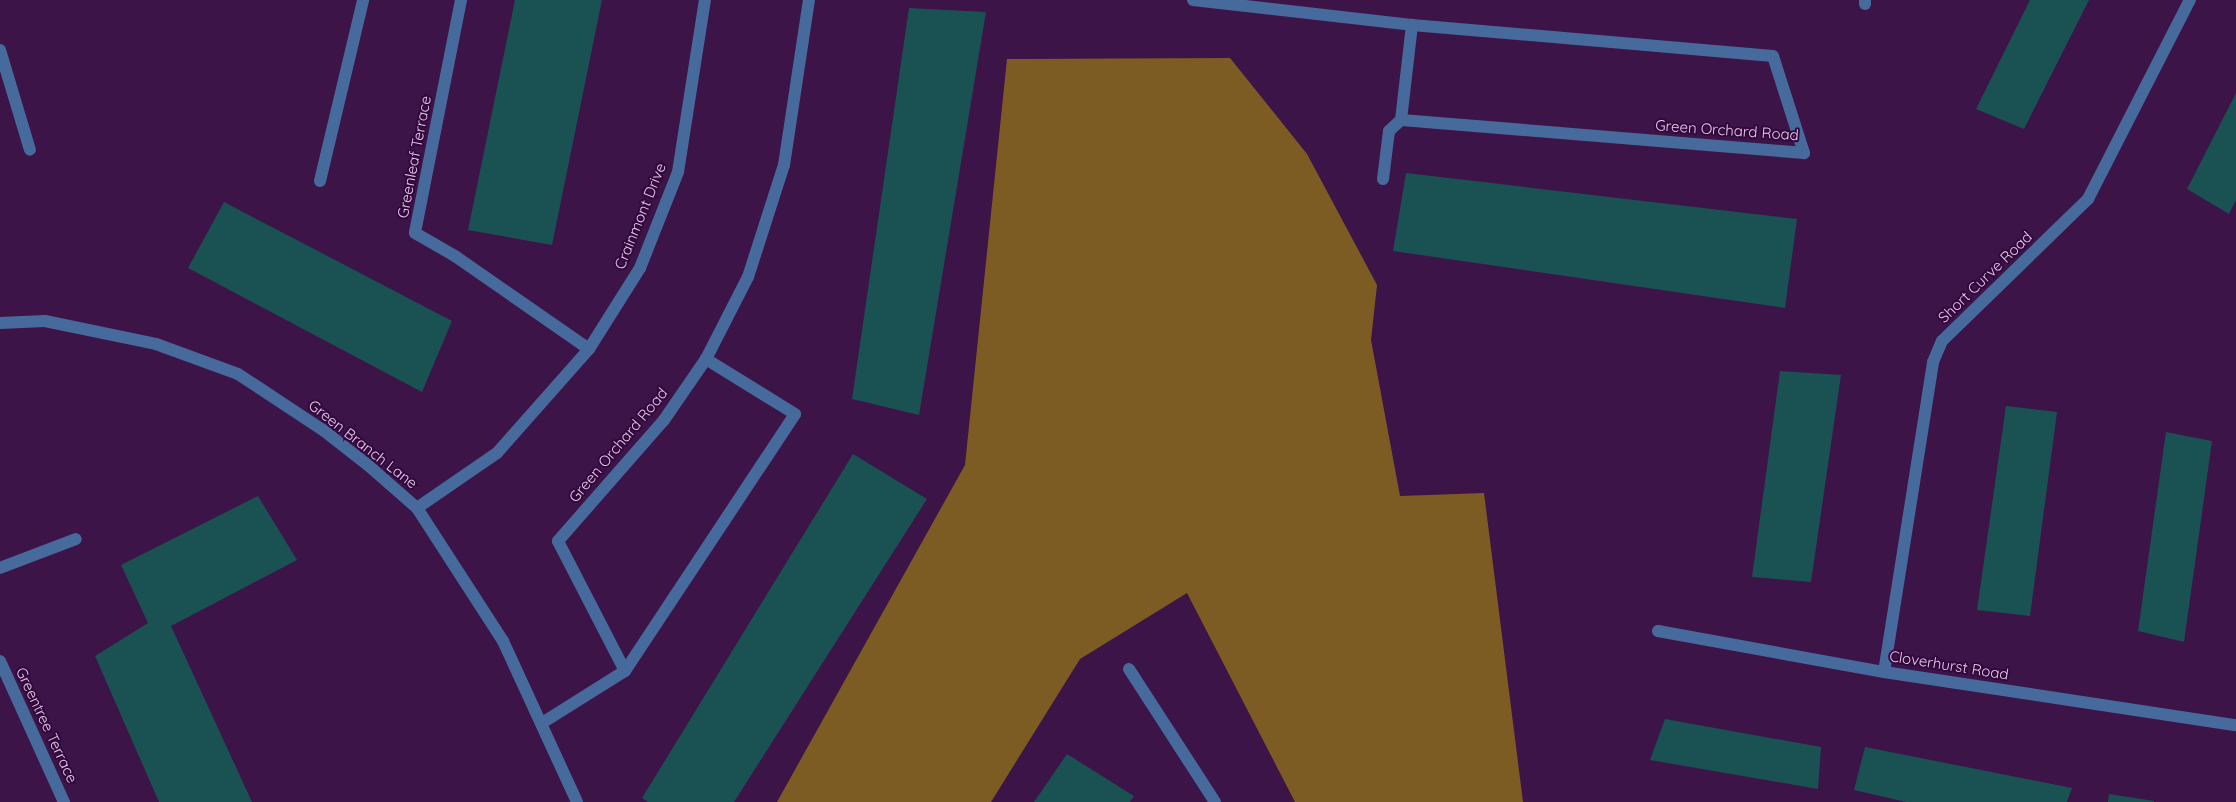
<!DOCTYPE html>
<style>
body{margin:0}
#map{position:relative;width:2236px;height:802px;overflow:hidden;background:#3c1448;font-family:Quicksand,sans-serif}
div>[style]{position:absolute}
.forest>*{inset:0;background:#7d5c24}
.building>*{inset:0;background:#1a5152}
.minor>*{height:12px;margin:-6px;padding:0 6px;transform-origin:6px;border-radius:6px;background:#476a9c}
span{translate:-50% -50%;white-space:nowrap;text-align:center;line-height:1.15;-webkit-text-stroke:4px #32083d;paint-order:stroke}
.street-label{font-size:15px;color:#e4ccec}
</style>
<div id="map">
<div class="forest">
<i style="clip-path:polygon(1230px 58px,1307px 154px,1377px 285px,1371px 340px,1400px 496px,1484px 493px,1523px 802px,1295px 802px,1187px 593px,1080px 659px,991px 802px,777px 802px,965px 465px,1007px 59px)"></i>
</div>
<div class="building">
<i style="clip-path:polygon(515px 0,602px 0,552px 245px,468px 230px)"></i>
<i style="clip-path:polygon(2030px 0,2089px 0,2024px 129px,1976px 109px)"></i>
<i style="clip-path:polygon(909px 8px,986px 12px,919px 415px,852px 399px)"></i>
<i style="clip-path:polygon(2236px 93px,2236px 200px,2229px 214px,2187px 189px)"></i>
<i style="clip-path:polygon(1406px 173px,1797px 219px,1785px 308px,1393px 251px)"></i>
<i style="clip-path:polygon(224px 202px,452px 321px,422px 392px,188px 268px)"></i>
<i style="clip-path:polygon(1780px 371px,1841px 375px,1811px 582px,1752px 577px)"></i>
<i style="clip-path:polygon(2006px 406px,2057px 412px,2030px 616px,1977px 610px)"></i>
<i style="clip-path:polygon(2166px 432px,2212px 441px,2184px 642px,2138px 631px)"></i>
<i style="clip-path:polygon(853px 454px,927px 499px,734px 802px,648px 802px,642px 798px)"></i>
<i style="clip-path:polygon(258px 496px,297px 560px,171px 626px,252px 802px,159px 802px,95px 656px,148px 623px,121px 565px)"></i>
<i style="clip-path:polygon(1665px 719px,1821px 747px,1818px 789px,1650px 760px)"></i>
<i style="clip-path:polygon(1865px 747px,2072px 788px,2067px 802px,1906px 802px,1854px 790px)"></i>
<i style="clip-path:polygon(1067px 754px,1134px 796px,1130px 802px,1034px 802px)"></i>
<i style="clip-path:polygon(2109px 794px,2154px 801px,2154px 802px,2108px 802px)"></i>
</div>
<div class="minor">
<i style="left:461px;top:0;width:237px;rotate:101.2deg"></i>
<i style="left:415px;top:233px;width:46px;rotate:29.9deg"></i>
<i style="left:455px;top:256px;width:163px;rotate:34.8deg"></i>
<i style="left:1193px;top:0;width:220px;rotate:6.5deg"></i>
<i style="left:1412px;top:25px;width:362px;rotate:4.9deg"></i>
<i style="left:1773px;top:56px;width:102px;rotate:72.3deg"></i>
<i style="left:1804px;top:153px;width:404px;rotate:-175.3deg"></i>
<i style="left:1401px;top:120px;width:96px;rotate:-83.4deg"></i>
<i style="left:1865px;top:0;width:4px;rotate:90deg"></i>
<i style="left:0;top:50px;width:104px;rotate:73.3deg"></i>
<i style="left:1383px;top:179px;width:48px;rotate:-82.9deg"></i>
<i style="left:1389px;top:131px;width:16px;rotate:-43deg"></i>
<i style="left:320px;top:181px;width:186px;rotate:-76.6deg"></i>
<i style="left:0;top:323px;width:45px;rotate:-2.5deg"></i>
<i style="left:45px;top:321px;width:113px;rotate:11.7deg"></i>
<i style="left:156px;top:344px;width:87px;rotate:20.1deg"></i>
<i style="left:238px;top:374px;width:102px;rotate:33.4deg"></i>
<i style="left:323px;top:430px;width:58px;rotate:38deg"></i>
<i style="left:369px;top:466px;width:64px;rotate:41.2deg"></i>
<i style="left:417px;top:508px;width:158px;rotate:57.1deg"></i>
<i style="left:503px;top:641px;width:177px;rotate:65.3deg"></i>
<i style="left:417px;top:508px;width:97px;rotate:-34.5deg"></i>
<i style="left:497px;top:453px;width:139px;rotate:-48.5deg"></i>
<i style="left:589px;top:349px;width:96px;rotate:-57.8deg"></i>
<i style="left:640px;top:268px;width:103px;rotate:-68.4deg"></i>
<i style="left:678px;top:172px;width:174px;rotate:-81.1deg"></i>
<i style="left:0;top:568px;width:81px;rotate:-20.9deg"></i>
<i style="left:1658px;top:631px;width:230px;rotate:10.3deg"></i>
<i style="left:1884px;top:672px;width:356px;rotate:8.6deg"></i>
<i style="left:0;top:661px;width:155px;rotate:65.6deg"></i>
<i style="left:1129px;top:669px;width:158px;rotate:57.1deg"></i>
<i style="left:625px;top:671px;width:146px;rotate:-117.3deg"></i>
<i style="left:558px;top:541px;width:161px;rotate:-48.8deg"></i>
<i style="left:664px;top:420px;width:74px;rotate:-55.5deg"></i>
<i style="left:706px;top:359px;width:92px;rotate:-62.9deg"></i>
<i style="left:748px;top:277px;width:118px;rotate:-72.2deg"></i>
<i style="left:784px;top:165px;width:167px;rotate:-81.4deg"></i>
<i style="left:1884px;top:672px;width:314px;rotate:-81deg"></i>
<i style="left:1933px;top:362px;width:23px;rotate:-67deg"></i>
<i style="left:1942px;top:341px;width:204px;rotate:-44.2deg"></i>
<i style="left:2088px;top:199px;width:224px;rotate:-62.9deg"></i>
<i style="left:542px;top:723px;width:98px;rotate:-32.1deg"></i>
<i style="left:625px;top:671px;width:308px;rotate:-56.5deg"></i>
<i style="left:795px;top:414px;width:105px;rotate:-148.3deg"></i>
</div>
<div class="street-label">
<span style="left:1727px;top:130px;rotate:4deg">Green Orchard Road</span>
<span style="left:414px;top:157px;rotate:-79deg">Greenleaf Terrace</span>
<span style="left:640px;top:216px;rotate:-68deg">Crainmont Drive</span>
<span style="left:1985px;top:277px;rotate:-44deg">Short Curve Road</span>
<span style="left:363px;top:444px;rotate:38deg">Green Branch Lane</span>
<span style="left:618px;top:445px;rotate:-50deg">Green Orchard Road</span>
<span style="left:1949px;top:665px;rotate:9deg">Cloverhurst Road</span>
<span style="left:47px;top:725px;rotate:65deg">Greentree Terrace</span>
</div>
</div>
